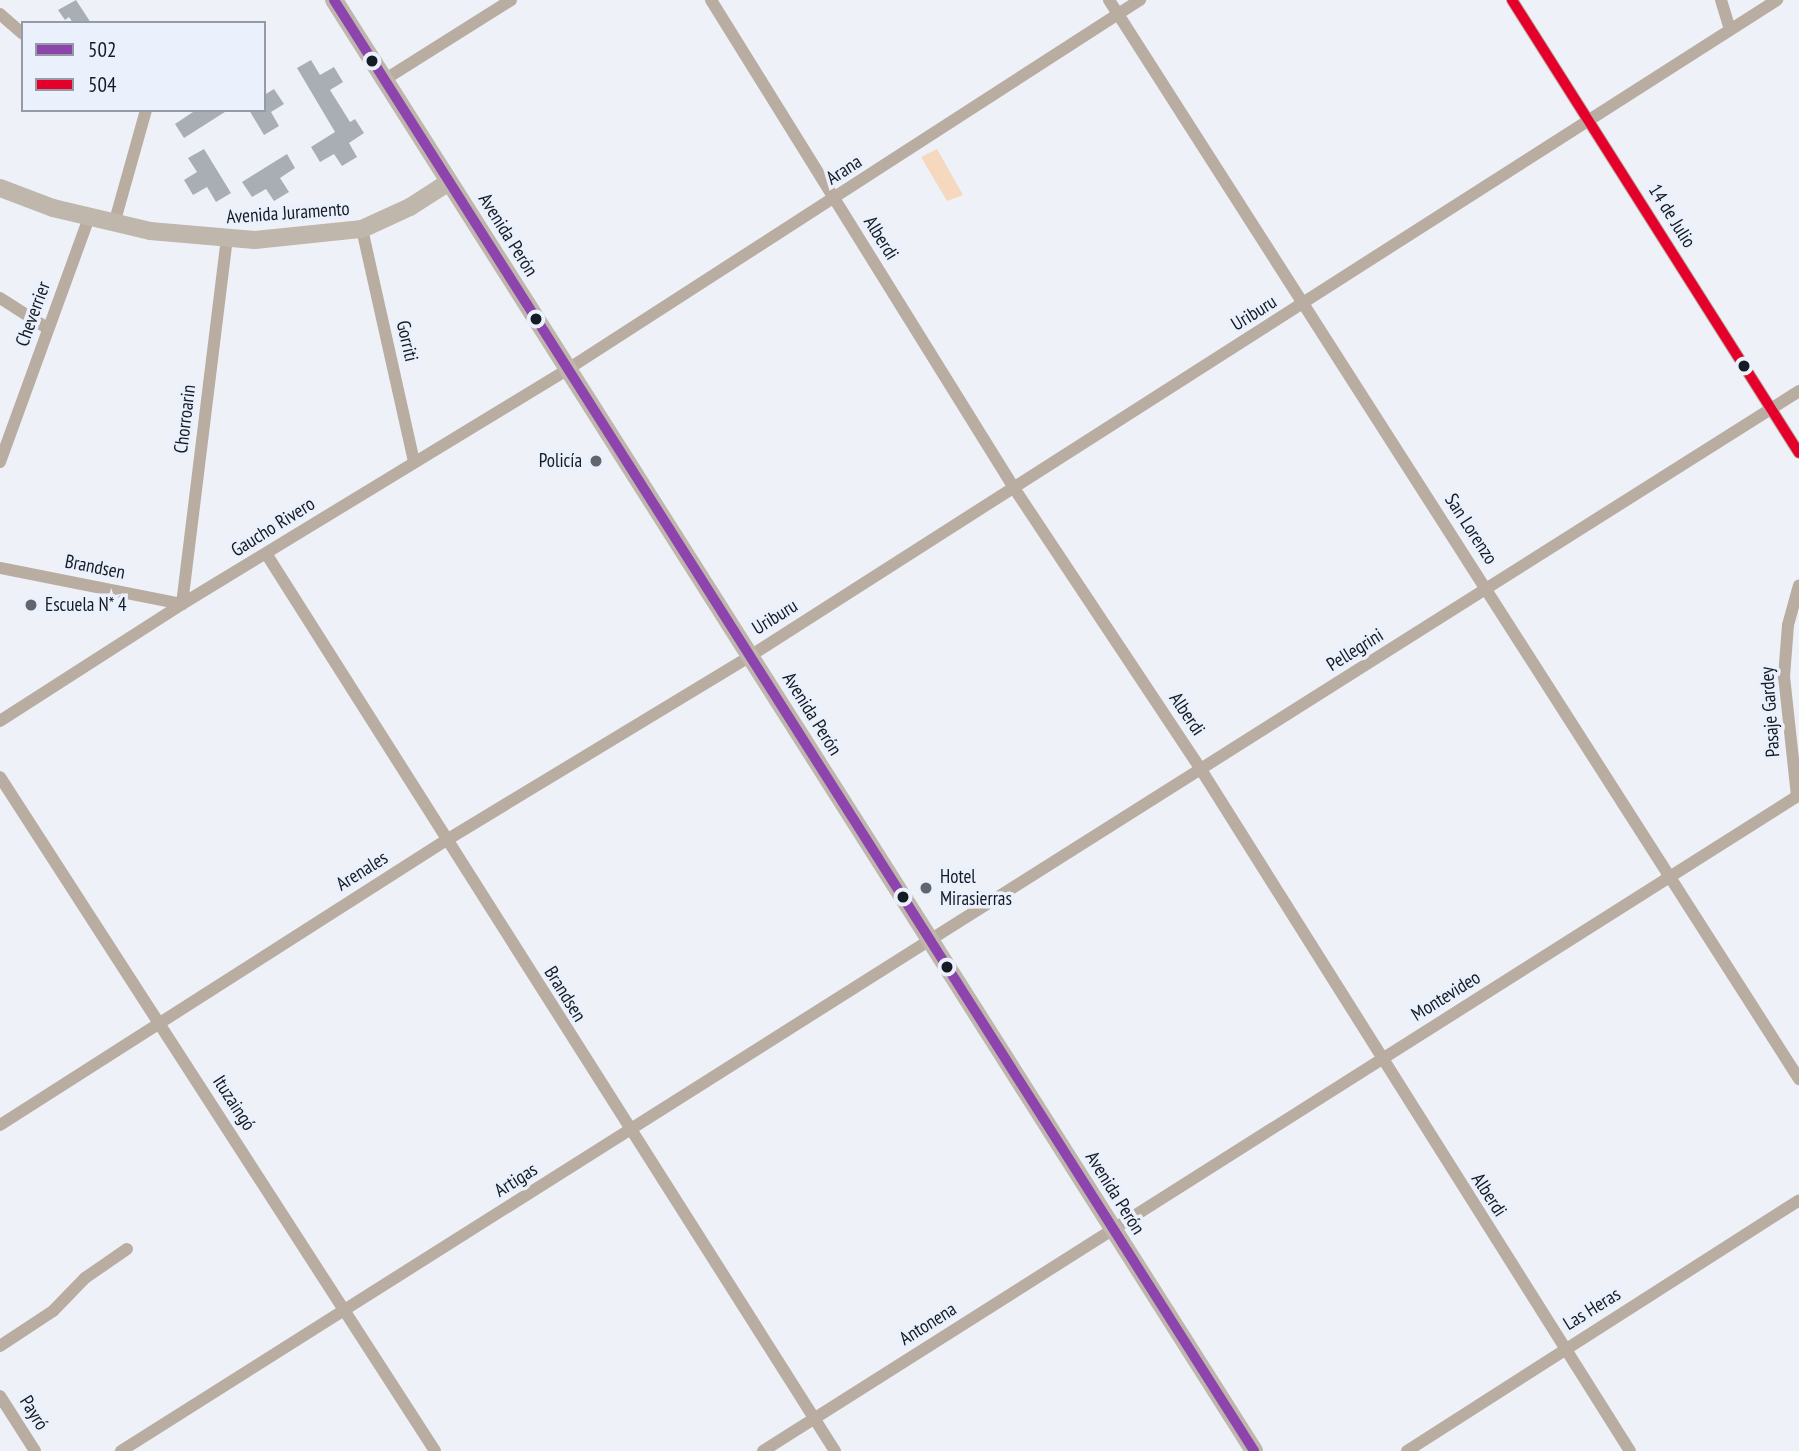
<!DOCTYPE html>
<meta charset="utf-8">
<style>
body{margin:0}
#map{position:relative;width:1799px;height:1451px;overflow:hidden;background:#eef2f8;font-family:"PT Sans Narrow",sans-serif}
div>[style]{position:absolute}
.green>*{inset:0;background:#f5d8bd}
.building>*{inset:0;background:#a9aeb5}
.street>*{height:12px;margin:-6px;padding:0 6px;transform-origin:6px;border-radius:6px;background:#b9aca0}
.secondary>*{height:18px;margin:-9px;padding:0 9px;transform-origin:9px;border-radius:9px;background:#bfb6ac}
.bus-1>*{height:10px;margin:-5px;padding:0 5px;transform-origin:5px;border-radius:5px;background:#8e44ad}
.bus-2>*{height:10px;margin:-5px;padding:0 5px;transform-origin:5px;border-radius:5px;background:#e4002b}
.dots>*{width:19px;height:19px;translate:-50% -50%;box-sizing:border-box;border:4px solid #eaf1fc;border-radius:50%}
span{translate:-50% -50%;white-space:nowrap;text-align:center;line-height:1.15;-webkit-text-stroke:7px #eaf1fc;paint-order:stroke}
.street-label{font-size:19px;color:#151b24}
.poi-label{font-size:19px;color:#151b24}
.right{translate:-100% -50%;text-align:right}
.left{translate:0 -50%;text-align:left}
.legend{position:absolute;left:21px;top:21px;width:245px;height:91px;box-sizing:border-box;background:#eaf1fc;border:2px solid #959ba6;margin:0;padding:9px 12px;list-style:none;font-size:21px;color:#151b24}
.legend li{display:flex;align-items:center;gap:14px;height:35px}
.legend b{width:35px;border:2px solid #959ba6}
</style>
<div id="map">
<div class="green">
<i style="clip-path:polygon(937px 149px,963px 195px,947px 201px,921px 157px)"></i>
</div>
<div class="building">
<i style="clip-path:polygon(76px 0,91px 23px,73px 23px,69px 17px,65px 20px,58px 10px)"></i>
<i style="clip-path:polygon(311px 60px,320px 75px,334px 67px,343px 82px,330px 90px,350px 122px,355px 119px,364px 133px,349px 143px,357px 157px,342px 166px,334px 154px,320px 162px,311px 147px,335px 132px,297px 68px)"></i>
<i style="clip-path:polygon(274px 89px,284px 104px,271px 112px,279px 126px,264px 135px,249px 110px,264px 110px,264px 95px)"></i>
<i style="clip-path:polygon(196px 110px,228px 110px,184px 138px,175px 124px)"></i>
<i style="clip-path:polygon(204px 149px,231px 193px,216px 202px,207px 187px,193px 195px,184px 180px,197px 172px,188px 158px)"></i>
<i style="clip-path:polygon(287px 154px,295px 168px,280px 178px,289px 192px,274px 201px,266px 189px,252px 197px,242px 182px)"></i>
</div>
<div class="street">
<i style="left:711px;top:0;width:574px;rotate:58.16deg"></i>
<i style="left:1014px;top:488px;width:336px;rotate:56.4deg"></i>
<i style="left:1200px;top:768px;width:807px;rotate:57.81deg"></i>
<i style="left:1109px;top:0;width:1281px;rotate:57.4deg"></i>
<i style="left:1512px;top:0;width:536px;rotate:57.64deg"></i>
<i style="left:1721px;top:0;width:31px;rotate:73deg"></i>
<i style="left:0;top:14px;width:30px;rotate:41deg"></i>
<i style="left:384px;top:80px;width:150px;rotate:-32.2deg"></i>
<i style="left:114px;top:224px;width:118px;rotate:-74.3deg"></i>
<i style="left:362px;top:229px;width:238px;rotate:77.4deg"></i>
<i style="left:0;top:298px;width:56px;rotate:32.6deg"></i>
<i style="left:0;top:462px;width:260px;rotate:-70deg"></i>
<i style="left:267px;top:555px;width:1061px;rotate:57.63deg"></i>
<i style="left:0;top:568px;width:186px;rotate:11.2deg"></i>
<i style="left:182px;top:604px;width:367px;rotate:-83deg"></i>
<i style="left:0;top:721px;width:216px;rotate:-32.7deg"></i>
<i style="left:182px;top:604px;width:452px;rotate:-31.3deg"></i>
<i style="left:568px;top:369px;width:681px;rotate:-32.83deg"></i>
<i style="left:0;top:777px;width:802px;rotate:57.16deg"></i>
<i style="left:1797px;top:796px;width:120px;rotate:-96.2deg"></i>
<i style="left:1784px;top:677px;width:52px;rotate:-85.6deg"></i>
<i style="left:1788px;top:625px;width:41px;rotate:-74.6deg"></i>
<i style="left:0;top:1125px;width:528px;rotate:-32.55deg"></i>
<i style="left:445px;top:841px;width:357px;rotate:-31.2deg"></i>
<i style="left:750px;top:656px;width:1219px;rotate:-32.57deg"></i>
<i style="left:0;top:1346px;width:64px;rotate:-33.4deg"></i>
<i style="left:53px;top:1311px;width:46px;rotate:-45.9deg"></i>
<i style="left:85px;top:1278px;width:51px;rotate:-34.6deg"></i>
<i style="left:0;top:1396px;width:65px;rotate:57.5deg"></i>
<i style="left:121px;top:1451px;width:1985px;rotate:-32.28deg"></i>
<i style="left:763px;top:1451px;width:1226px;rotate:-32.34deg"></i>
<i style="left:1407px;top:1451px;width:465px;rotate:-32.6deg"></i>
</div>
<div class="secondary">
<i style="left:334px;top:0;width:1718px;rotate:57.62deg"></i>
<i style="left:0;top:188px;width:57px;rotate:20.7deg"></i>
<i style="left:53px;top:208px;width:100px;rotate:13.3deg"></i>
<i style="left:150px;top:231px;width:105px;rotate:4.9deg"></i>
<i style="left:255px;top:240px;width:108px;rotate:-5.9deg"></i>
<i style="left:362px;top:229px;width:53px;rotate:-24.6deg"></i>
<i style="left:410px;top:207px;width:46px;rotate:-32.7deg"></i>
</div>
<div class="bus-1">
<i style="left:334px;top:0;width:1718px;rotate:57.62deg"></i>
</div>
<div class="bus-2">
<i style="left:1512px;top:0;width:536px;rotate:57.64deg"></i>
</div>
<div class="dots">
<i style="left:372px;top:61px;background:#151b24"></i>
<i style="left:536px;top:319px;background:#151b24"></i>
<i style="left:1744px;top:366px;background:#151b24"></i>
<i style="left:596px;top:461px;background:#61666e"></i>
<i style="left:31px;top:605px;background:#61666e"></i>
<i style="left:926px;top:888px;background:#61666e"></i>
<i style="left:903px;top:897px;background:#151b24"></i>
<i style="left:947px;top:967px;background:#151b24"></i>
</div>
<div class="street-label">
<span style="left:844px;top:170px;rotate:-33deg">Arana</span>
<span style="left:288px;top:213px;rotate:-4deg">Avenida Juramento</span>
<span style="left:1672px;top:216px;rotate:58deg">14 de Julio</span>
<span style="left:508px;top:235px;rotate:58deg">Avenida Perón</span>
<span style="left:881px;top:238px;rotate:58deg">Alberdi</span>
<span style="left:1254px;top:313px;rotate:-32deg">Uriburu</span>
<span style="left:33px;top:314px;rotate:-70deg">Cheverrier</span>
<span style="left:407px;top:341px;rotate:77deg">Gorriti</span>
<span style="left:185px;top:419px;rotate:-83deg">Chorroarin</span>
<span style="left:273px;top:527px;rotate:-32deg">Gaucho Rivero</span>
<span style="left:1471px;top:529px;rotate:57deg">San Lorenzo</span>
<span style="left:95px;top:567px;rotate:11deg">Brandsen</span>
<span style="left:775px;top:617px;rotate:-32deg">Uriburu</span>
<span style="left:1355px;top:650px;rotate:-32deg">Pellegrini</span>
<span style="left:1770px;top:712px;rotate:-94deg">Pasaje Gardey</span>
<span style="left:812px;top:714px;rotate:58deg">Avenida Perón</span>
<span style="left:1187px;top:714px;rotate:56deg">Alberdi</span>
<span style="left:362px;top:871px;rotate:-32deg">Arenales</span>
<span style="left:565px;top:994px;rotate:58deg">Brandsen</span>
<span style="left:1446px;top:996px;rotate:-32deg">Montevideo</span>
<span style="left:234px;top:1103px;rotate:57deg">Ituzaingó</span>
<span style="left:516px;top:1180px;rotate:-32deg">Artigas</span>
<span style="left:1115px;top:1193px;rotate:58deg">Avenida Perón</span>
<span style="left:1489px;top:1195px;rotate:57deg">Alberdi</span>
<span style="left:1592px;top:1309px;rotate:-32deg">Las Heras</span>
<span style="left:928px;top:1324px;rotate:-32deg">Antonena</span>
<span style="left:34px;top:1413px;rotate:58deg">Payró</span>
</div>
<div class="poi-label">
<span class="right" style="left:582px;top:461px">Policía</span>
<span class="left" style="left:45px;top:605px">Escuela N* 4</span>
<span class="left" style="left:940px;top:888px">Hotel<br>Mirasierras</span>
</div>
<ul class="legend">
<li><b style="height:9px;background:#8e44ad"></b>502</li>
<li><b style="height:9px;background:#e4002b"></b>504</li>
</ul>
</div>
